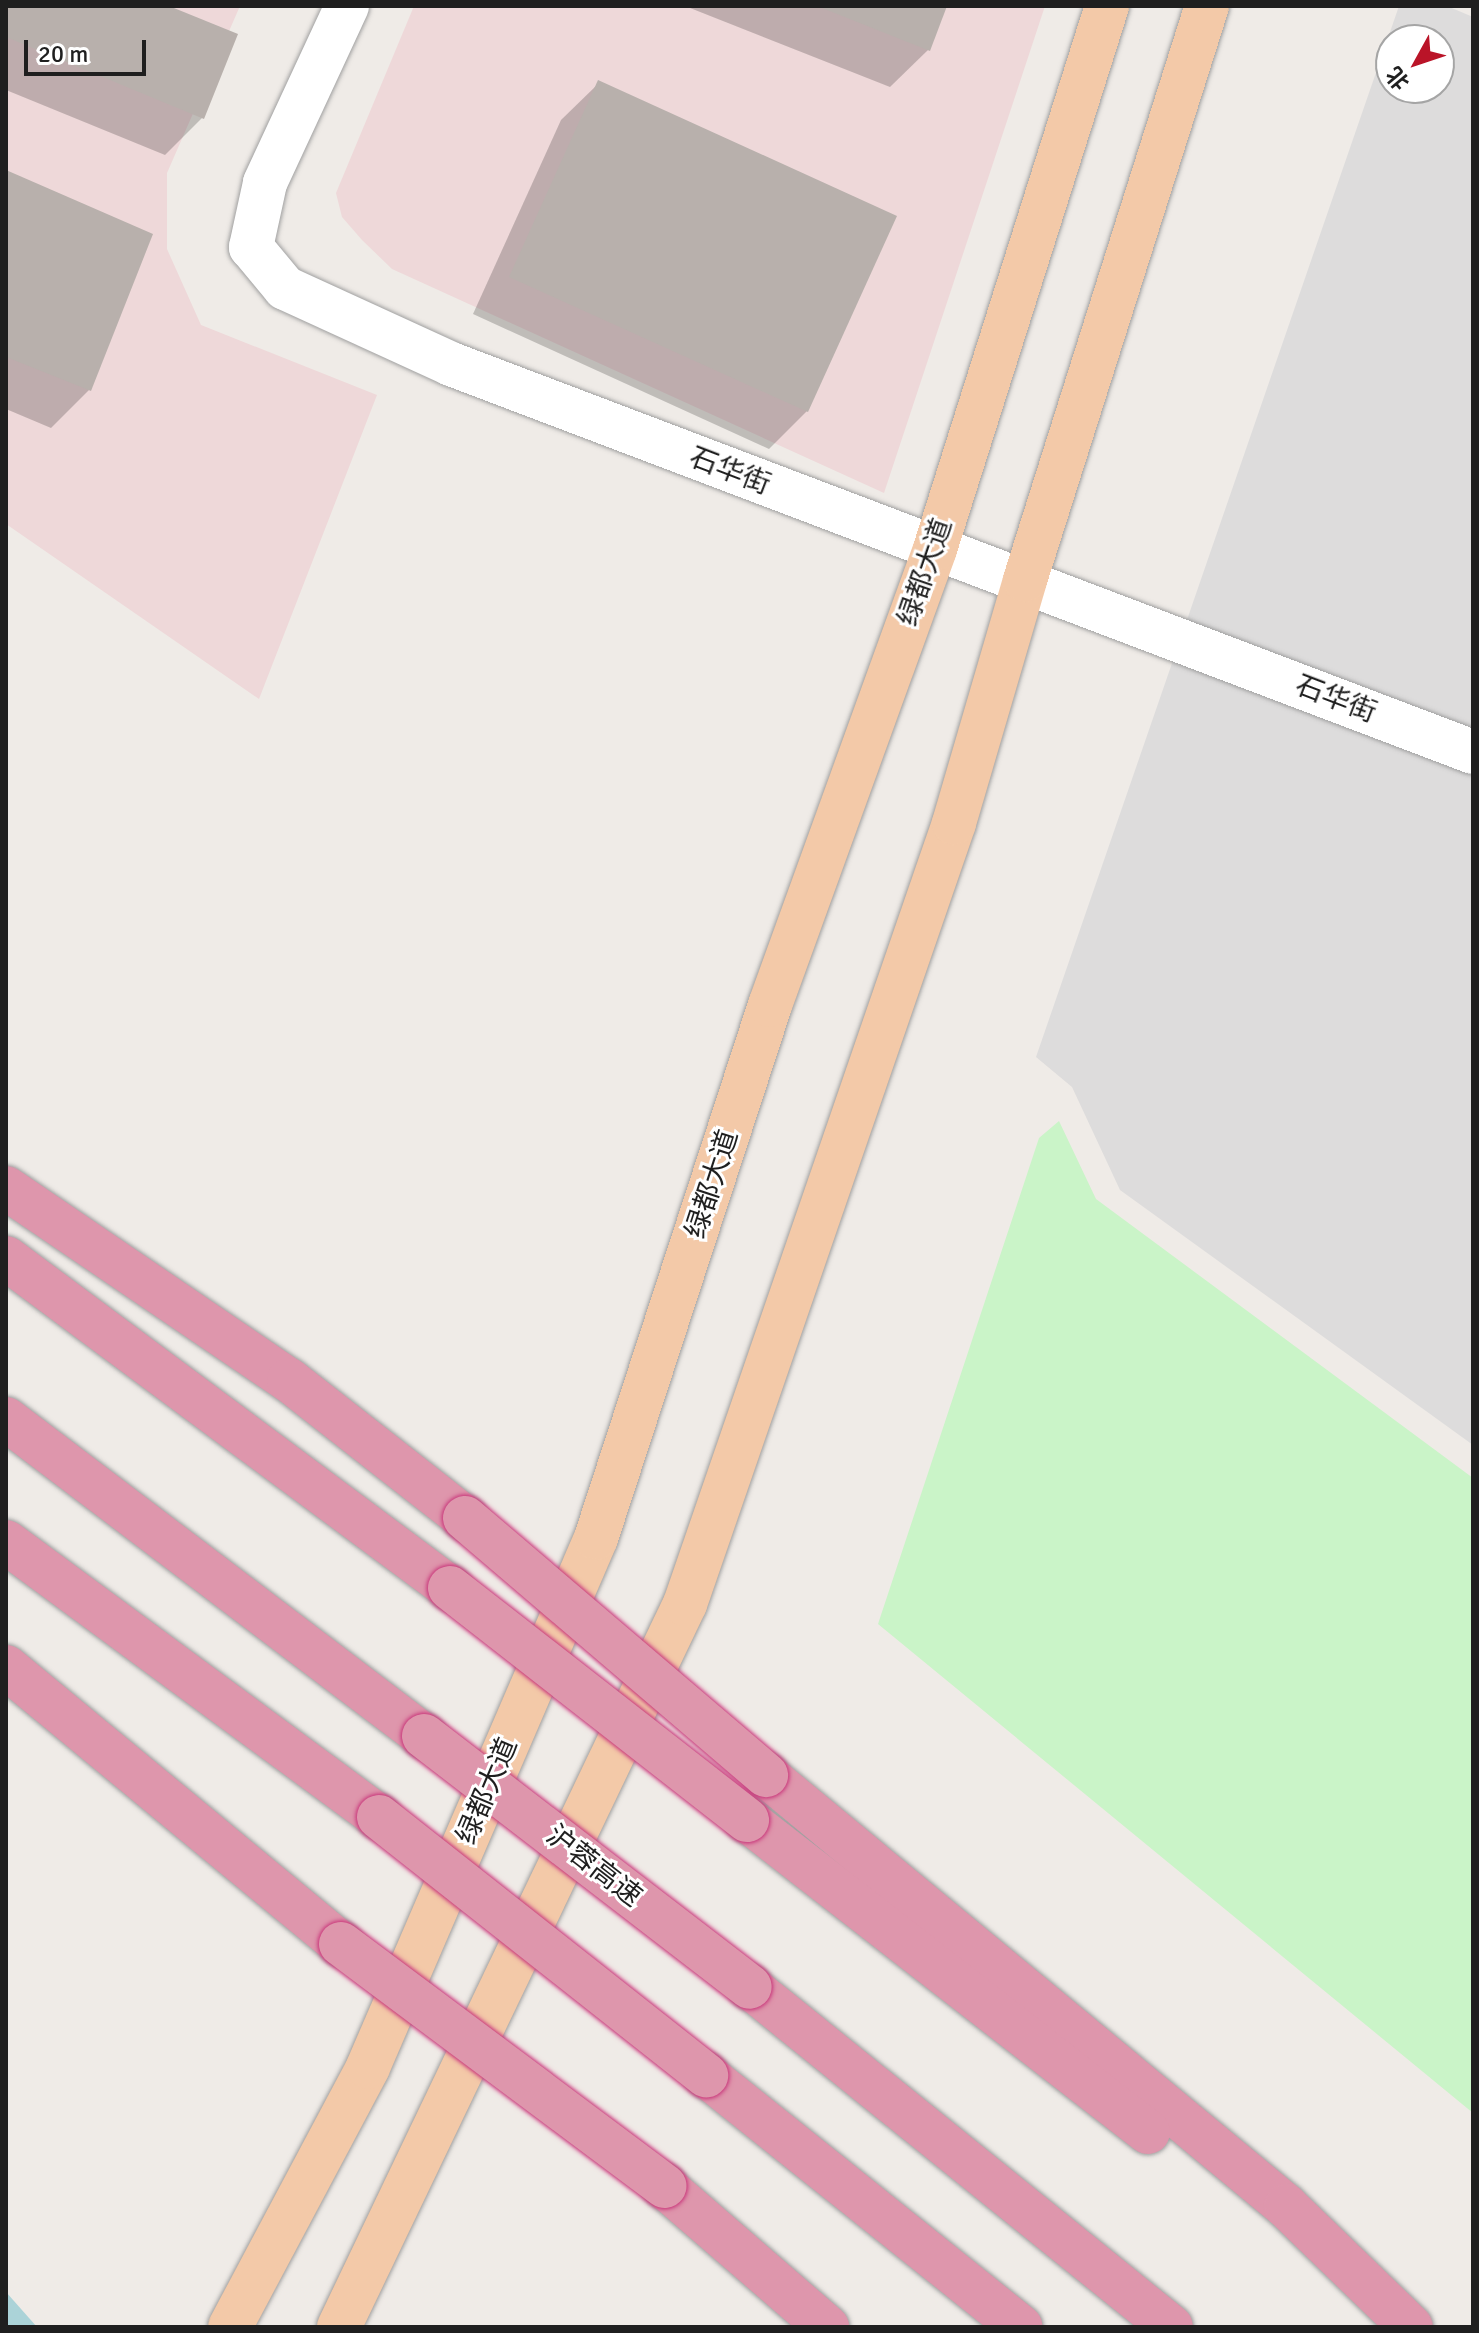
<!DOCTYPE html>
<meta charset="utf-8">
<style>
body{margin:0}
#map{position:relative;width:1479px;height:2333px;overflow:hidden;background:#efebe7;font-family:Signika,"Noto Sans SC",sans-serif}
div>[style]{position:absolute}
.residential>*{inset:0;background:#dddcdc}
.commercial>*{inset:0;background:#eed8d9}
.park>*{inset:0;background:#caf4c8}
.water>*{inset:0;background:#abd3d8}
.shadow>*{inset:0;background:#0003}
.building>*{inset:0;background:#b8b0ac}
.roads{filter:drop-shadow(0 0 2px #a0a0a0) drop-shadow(0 0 2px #a0a0a0)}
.minor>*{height:44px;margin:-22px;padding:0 22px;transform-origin:22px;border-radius:22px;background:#fff}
.major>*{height:44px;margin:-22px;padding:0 22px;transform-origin:22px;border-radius:22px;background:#f3c9a8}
.highway>*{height:44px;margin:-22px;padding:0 22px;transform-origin:22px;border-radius:22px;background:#de96ac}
.bridges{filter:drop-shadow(0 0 2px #c9377b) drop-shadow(0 0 2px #c9377b)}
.highway-bridge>*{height:44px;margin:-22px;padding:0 22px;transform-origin:22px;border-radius:22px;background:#de96ac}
span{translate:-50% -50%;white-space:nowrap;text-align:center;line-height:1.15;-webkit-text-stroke:6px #fff;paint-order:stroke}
.street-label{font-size:28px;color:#1f1f1f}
.frame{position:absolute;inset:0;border:8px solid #1f1f1f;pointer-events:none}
.north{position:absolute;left:1375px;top:24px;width:80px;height:80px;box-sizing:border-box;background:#fff;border:2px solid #a5a5a5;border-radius:50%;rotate:230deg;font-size:22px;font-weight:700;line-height:32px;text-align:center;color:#1f1f1f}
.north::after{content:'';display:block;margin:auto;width:28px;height:36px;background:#ba1428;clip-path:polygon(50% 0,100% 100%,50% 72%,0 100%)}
.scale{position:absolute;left:24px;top:40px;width:122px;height:36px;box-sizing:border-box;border:4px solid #1f1f1f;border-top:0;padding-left:10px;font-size:24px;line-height:28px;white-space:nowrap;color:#1f1f1f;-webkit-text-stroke:6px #fff;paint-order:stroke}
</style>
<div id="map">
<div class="residential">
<i style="clip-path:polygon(evenodd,1399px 6px,1447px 6px,1473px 17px,1473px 1445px,1120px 1190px,1072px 1087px,1036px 1057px,1399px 6px,1391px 40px,1439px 40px,1439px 88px,1391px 88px,1391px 40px)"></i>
</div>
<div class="commercial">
<i style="clip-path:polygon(6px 6px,240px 6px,167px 173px,167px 249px,201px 325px,377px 395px,259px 699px,6px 524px)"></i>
<i style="clip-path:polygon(414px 6px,1045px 6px,884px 493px,392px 269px,362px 240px,342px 217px,336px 193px)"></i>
</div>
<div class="park">
<i style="clip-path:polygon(1059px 1121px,1096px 1199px,1473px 1478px,1473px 2113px,878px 1624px,1039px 1138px)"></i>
</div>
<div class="water">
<i style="clip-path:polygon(6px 2292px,37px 2327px,6px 2327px)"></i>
</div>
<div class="shadow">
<i style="clip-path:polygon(6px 6px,163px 6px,202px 118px,165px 155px,6px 90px)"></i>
<i style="clip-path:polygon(685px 6px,945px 6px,928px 50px,890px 87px)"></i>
<i style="clip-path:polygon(599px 83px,807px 411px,769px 449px,473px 314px,561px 120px)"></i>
<i style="clip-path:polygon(6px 172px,89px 390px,51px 428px,6px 409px)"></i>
</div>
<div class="building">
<i style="clip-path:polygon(6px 6px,169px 6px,238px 34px,204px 119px,6px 37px)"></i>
<i style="clip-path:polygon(817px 6px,947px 6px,930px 51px)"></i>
<i style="clip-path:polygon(598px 80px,897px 216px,808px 412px,509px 277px)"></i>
<i style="clip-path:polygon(6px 170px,153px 234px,91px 391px,6px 357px)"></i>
</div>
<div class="roads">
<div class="minor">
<i style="left:347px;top:6px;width:195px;rotate:114.9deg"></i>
<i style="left:265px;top:183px;width:66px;rotate:102.3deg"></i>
<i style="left:251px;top:247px;width:53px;rotate:50.3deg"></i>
<i style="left:285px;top:288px;width:183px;rotate:24.6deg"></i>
<i style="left:451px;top:364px;width:1093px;rotate:20.79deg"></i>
</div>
<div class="major">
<i style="left:230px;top:2327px;width:294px;rotate:-62deg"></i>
<i style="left:368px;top:2067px;width:576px;rotate:-66.68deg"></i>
<i style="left:596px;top:1538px;width:561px;rotate:-71.92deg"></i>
<i style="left:770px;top:1005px;width:485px;rotate:-70.1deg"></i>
<i style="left:935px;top:549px;width:570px;rotate:-72.42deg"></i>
<i style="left:339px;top:2327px;width:802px;rotate:-64.43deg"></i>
<i style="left:685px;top:1604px;width:826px;rotate:-70.99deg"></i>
<i style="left:954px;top:823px;width:253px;rotate:-73.7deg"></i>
<i style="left:1025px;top:580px;width:602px;rotate:-72.41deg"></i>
</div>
<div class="highway">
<i style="left:6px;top:1188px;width:342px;rotate:34.2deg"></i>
<i style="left:289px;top:1380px;width:224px;rotate:38.1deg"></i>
<i style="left:6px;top:1258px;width:553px;rotate:36.62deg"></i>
<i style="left:6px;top:1419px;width:525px;rotate:37.18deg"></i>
<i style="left:6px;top:1542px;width:463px;rotate:36.4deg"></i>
<i style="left:6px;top:1667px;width:435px;rotate:39.6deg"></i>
<i style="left:766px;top:1775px;width:675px;rotate:39.65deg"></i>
<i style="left:1286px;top:2206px;width:174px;rotate:44.1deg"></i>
<i style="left:747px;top:1820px;width:508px;rotate:37.88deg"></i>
<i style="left:750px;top:1987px;width:541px;rotate:38.92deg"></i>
<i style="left:706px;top:2075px;width:403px;rotate:38.7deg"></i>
<i style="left:664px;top:2186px;width:216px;rotate:40.9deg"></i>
</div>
</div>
<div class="bridges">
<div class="highway-bridge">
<i style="left:465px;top:1518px;width:396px;rotate:40.5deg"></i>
<i style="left:450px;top:1588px;width:377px;rotate:38deg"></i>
<i style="left:424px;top:1736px;width:411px;rotate:37.6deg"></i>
<i style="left:379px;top:1817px;width:417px;rotate:38.3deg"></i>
<i style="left:341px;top:1944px;width:404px;rotate:36.8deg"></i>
</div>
</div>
<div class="street-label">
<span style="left:730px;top:471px;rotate:21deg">石华街</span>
<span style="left:925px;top:572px;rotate:-71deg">绿都大道</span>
<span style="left:1336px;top:699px;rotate:21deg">石华街</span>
<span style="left:712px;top:1184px;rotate:-72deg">绿都大道</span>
<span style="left:487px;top:1791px;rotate:-67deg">绿都大道</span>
<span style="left:594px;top:1866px;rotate:38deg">沪蓉高速</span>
</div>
<div class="frame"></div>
<div class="north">北</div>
<div class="scale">20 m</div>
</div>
